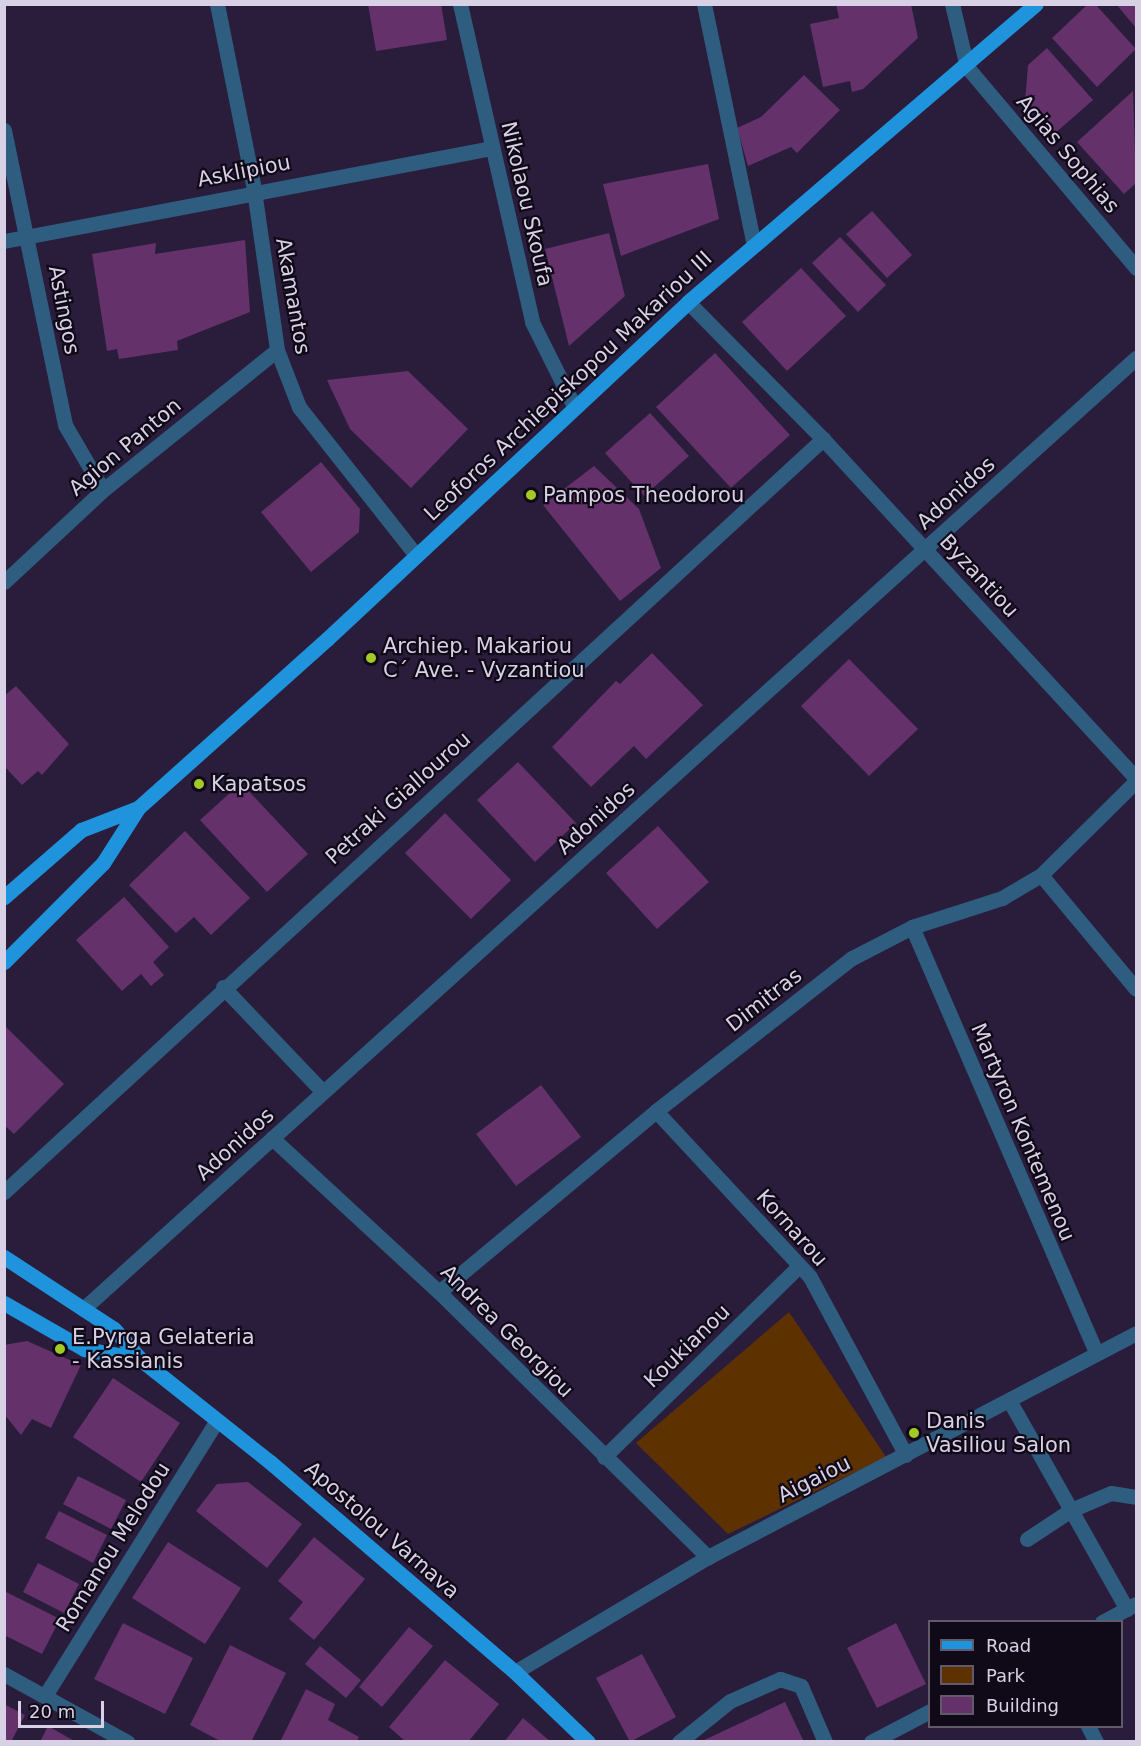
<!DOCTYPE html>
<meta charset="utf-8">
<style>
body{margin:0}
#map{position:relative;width:1141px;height:1746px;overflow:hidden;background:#2a1c3b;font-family:"DejaVu Sans",sans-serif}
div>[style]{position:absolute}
.green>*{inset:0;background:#5d3200}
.building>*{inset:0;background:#64316b}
.minor>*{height:15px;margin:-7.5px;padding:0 7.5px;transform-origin:7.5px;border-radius:7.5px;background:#2e5d80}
.major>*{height:15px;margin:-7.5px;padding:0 7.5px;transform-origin:7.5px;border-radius:7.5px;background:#1f94dc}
.dots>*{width:16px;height:16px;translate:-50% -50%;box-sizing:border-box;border:3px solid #100a18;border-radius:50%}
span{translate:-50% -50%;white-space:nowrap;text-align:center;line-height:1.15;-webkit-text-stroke:4.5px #100a18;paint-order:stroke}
.street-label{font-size:21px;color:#d8d1e5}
.poi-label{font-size:21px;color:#d8d1e5}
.left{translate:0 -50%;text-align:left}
.frame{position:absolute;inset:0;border:6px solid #d8d1e5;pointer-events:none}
.legend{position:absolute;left:928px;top:1620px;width:195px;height:108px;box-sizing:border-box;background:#100a18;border:2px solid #605a6a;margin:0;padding:8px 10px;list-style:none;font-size:18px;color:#d8d1e5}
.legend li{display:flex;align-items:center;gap:12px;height:30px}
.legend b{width:30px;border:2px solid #605a6a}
.scale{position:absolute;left:18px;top:1701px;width:86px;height:27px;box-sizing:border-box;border:3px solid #d8d1e5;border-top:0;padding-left:8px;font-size:18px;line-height:21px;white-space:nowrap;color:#d8d1e5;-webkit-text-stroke:4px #100a18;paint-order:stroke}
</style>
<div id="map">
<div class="green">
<i style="clip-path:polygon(789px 1312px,886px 1457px,728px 1534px,636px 1443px)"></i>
</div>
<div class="building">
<i style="clip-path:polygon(368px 4px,441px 4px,447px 40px,376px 51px)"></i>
<i style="clip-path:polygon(836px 4px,911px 4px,918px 38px,863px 89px,852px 92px,850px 81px,823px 87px,810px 24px,839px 18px)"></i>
<i style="clip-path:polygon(1088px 4px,1095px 4px,1136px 49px,1097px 87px,1052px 38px)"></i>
<i style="clip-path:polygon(1116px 4px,1136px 4px,1136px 28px)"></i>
<i style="clip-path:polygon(1047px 48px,1093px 100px,1053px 135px,1025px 102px,1028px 65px)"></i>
<i style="clip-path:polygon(804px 75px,840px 110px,797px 153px,791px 147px,748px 166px,737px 128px,761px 117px)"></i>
<i style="clip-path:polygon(1133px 91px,1136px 183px,1124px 194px,1077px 142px)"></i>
<i style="clip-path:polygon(708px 164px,719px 219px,621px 256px,603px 184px)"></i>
<i style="clip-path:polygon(872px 211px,912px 255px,887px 278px,846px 234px)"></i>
<i style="clip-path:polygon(609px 233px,625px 296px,569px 346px,545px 249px)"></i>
<i style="clip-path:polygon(840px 237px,886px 285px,858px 312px,812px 263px)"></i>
<i style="clip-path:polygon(245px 240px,250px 312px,177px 341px,178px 350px,119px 359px,117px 349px,107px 351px,92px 254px,156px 243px,155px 254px)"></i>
<i style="clip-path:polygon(801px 268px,846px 316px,787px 371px,742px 322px)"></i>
<i style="clip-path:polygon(715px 353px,790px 435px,731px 488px,656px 407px)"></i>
<i style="clip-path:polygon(408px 371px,468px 429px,411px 488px,350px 429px,327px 380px)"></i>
<i style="clip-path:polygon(650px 413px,689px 456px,644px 496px,605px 453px)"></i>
<i style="clip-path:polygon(321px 462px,360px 509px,359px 532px,311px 572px,261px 512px)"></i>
<i style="clip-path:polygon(594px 466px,639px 509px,661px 568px,620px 601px,543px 505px)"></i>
<i style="clip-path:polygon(652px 653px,703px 705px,646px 759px,634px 746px,591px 787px,552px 747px,616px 681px,620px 684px)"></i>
<i style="clip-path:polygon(849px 659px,918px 729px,869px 776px,801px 706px)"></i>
<i style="clip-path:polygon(16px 686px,69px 744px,42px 775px,38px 771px,22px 785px,4px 766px,4px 696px)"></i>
<i style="clip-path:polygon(518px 762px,576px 823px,535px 862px,477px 800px)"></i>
<i style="clip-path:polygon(241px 783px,308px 854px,267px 892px,200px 820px)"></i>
<i style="clip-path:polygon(445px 813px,511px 880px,471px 919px,405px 853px)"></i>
<i style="clip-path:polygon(658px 826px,709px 882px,657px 929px,606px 873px)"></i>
<i style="clip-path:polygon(185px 831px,250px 898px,211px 935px,194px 917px,176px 933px,129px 885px)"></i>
<i style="clip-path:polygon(124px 897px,169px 947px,153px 962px,164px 975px,151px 986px,141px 974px,122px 991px,76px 940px)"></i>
<i style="clip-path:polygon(4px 1025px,64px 1084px,14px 1134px,4px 1125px)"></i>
<i style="clip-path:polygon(541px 1085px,581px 1137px,516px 1186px,476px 1134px)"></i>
<i style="clip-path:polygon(27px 1341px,81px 1365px,51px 1428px,32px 1419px,21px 1435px,4px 1414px,4px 1345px)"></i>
<i style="clip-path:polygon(113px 1378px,180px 1423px,141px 1482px,73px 1437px)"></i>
<i style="clip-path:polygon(78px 1476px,126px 1500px,111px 1529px,63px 1504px)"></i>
<i style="clip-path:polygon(248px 1482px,302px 1524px,267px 1568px,196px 1511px,217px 1484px)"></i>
<i style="clip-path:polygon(59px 1511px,107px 1535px,93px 1563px,45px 1538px)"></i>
<i style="clip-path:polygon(314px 1537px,365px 1579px,314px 1640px,289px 1619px,303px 1602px,278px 1581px)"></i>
<i style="clip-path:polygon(168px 1542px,241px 1588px,205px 1644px,132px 1598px)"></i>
<i style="clip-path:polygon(38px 1563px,79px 1584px,64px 1613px,23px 1592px)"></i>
<i style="clip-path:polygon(4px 1591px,60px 1619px,42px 1654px,4px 1635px)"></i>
<i style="clip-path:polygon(123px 1623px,193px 1658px,165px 1714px,94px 1679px)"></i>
<i style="clip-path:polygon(896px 1623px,926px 1684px,877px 1708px,847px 1648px)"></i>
<i style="clip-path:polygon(409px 1627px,433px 1646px,382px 1707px,359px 1687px)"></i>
<i style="clip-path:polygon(230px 1645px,286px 1673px,251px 1742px,222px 1742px,190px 1725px)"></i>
<i style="clip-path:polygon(320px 1646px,361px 1680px,346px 1698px,305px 1664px)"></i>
<i style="clip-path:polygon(642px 1654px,676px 1717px,630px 1742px,596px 1678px)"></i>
<i style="clip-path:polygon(445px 1660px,499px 1704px,468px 1742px,406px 1742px,389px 1727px)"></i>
<i style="clip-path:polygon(306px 1689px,335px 1704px,328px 1720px,359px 1737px,356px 1742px,280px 1742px)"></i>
<i style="clip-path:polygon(785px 1702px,804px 1742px,700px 1742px)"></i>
<i style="clip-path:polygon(4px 1704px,25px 1715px,11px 1742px,4px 1742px)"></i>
<i style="clip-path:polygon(523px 1718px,551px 1742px,504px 1742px)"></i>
<i style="clip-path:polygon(48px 1726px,76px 1742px,40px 1742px)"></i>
</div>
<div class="minor">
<i style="left:217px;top:4px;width:190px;rotate:78.7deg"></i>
<i style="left:254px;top:190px;width:162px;rotate:81.8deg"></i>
<i style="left:277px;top:350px;width:61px;rotate:68.9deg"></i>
<i style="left:299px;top:407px;width:189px;rotate:51.7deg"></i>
<i style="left:460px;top:4px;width:326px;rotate:77.2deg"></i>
<i style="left:532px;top:322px;width:94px;rotate:63.4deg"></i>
<i style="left:704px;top:4px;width:246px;rotate:78.3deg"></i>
<i style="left:952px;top:4px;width:65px;rotate:76.6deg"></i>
<i style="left:967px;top:67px;width:263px;rotate:49.9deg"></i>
<i style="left:4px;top:130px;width:301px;rotate:78.3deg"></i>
<i style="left:65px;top:425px;width:75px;rotate:59.7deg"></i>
<i style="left:4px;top:241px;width:497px;rotate:-10.8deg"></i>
<i style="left:688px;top:302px;width:192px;rotate:45.4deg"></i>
<i style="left:823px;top:439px;width:461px;rotate:47.3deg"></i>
<i style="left:4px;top:582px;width:135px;rotate:-42.9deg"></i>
<i style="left:103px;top:490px;width:223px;rotate:-38.8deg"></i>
<i style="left:1041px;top:875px;width:148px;rotate:50.2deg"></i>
<i style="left:912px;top:927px;width:464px;rotate:66.6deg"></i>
<i style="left:223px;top:987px;width:145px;rotate:46.4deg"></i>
<i style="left:656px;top:1111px;width:226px;rotate:47.1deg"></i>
<i style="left:810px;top:1277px;width:202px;rotate:61.7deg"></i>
<i style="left:272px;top:1138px;width:227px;rotate:42.7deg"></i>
<i style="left:439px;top:1292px;width:378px;rotate:44.6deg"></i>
<i style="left:4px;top:1192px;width:1113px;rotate:-42.6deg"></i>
<i style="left:439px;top:1292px;width:283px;rotate:-39.8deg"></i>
<i style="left:656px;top:1111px;width:249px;rotate:-38deg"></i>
<i style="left:852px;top:958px;width:68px;rotate:-27.3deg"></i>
<i style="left:912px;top:927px;width:95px;rotate:-17.9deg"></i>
<i style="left:1002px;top:898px;width:45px;rotate:-30.5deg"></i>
<i style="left:1041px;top:875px;width:134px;rotate:-44.7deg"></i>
<i style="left:83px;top:1309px;width:1419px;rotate:-42.09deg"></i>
<i style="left:1009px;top:1400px;width:240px;rotate:60.6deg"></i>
<i style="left:604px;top:1457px;width:273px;rotate:-44.4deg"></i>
<i style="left:1027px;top:1539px;width:53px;rotate:-33.4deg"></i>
<i style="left:1071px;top:1510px;width:43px;rotate:-23deg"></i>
<i style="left:1111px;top:1493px;width:25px;rotate:9deg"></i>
<i style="left:1102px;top:1622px;width:38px;rotate:-28deg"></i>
<i style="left:515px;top:1672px;width:225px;rotate:-30.8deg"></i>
<i style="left:708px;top:1557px;width:483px;rotate:-27.6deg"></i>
<i style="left:4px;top:1674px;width:141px;rotate:28.9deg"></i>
<i style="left:46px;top:1694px;width:321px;rotate:-58deg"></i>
<i style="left:1088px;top:1726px;width:18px;rotate:63deg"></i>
<i style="left:679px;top:1742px;width:65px;rotate:-38.8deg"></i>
<i style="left:730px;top:1701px;width:55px;rotate:-23.7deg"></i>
<i style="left:780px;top:1679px;width:22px;rotate:18deg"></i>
<i style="left:801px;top:1686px;width:61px;rotate:66.8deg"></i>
<i style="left:871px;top:1742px;width:67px;rotate:-27.7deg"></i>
</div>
<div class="major">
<i style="left:4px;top:897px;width:102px;rotate:-41deg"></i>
<i style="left:81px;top:830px;width:61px;rotate:-21.1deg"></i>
<i style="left:4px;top:962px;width:140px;rotate:-45deg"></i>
<i style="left:103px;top:863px;width:65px;rotate:-57.5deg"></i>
<i style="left:138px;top:808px;width:254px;rotate:-41.8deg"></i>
<i style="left:327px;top:639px;width:494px;rotate:-43deg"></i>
<i style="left:688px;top:302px;width:458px;rotate:-40.6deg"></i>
<i style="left:4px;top:1257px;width:131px;rotate:33.2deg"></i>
<i style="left:114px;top:1329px;width:40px;rotate:49deg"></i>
<i style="left:140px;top:1359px;width:166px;rotate:38.4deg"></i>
<i style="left:270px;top:1462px;width:323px;rotate:40.6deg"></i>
<i style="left:515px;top:1672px;width:101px;rotate:43.8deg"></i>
<i style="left:4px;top:1303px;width:92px;rotate:29.9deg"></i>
<i style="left:84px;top:1349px;width:57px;rotate:10.1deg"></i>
</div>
<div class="dots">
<i style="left:531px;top:495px;background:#a3c926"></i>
<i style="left:371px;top:658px;background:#a3c926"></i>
<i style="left:199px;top:784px;background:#a3c926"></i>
<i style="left:60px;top:1349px;background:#a3c926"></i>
<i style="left:914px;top:1433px;background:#a3c926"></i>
</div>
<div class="street-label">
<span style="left:1068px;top:154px;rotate:50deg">Agias Sophias</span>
<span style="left:244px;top:171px;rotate:-11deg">Asklipiou</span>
<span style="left:527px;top:204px;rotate:77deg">Nikolaou Skoufa</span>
<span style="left:293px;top:296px;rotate:80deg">Akamantos</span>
<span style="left:64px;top:310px;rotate:79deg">Astingos</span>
<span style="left:568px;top:386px;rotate:-43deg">Leoforos Archiepiskopou Makariou III</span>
<span style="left:125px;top:447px;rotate:-40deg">Agion Panton</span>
<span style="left:956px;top:493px;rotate:-42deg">Adonidos</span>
<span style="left:979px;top:576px;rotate:47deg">Byzantiou</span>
<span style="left:398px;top:798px;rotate:-42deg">Petraki Giallourou</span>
<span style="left:596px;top:818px;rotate:-42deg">Adonidos</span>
<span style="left:764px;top:1000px;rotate:-38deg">Dimitras</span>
<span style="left:1023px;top:1132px;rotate:67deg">Martyron Kontemenou</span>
<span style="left:235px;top:1144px;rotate:-42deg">Adonidos</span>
<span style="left:792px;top:1228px;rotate:48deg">Kornarou</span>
<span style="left:507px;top:1331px;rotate:45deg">Andrea Georgiou</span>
<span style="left:687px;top:1346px;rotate:-44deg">Koukianou</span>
<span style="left:814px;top:1479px;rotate:-27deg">Aigaiou</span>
<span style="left:382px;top:1530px;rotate:41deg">Apostolou Varnava</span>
<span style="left:113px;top:1547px;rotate:-58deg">Romanou Melodou</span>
</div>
<div class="poi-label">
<span class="left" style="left:543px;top:495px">Pampos Theodorou</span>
<span class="left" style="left:383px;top:658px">Archiep. Makariou<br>C´ Ave. - Vyzantiou</span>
<span class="left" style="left:211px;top:784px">Kapatsos</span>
<span class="left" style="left:72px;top:1349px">E.Pyrga Gelateria<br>- Kassianis</span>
<span class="left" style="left:926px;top:1433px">Danis<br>Vasiliou Salon</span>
</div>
<div class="frame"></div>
<ul class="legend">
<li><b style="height:8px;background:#1f94dc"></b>Road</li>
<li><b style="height:16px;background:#5d3200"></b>Park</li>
<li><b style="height:16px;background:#64316b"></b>Building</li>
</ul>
<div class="scale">20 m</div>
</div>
